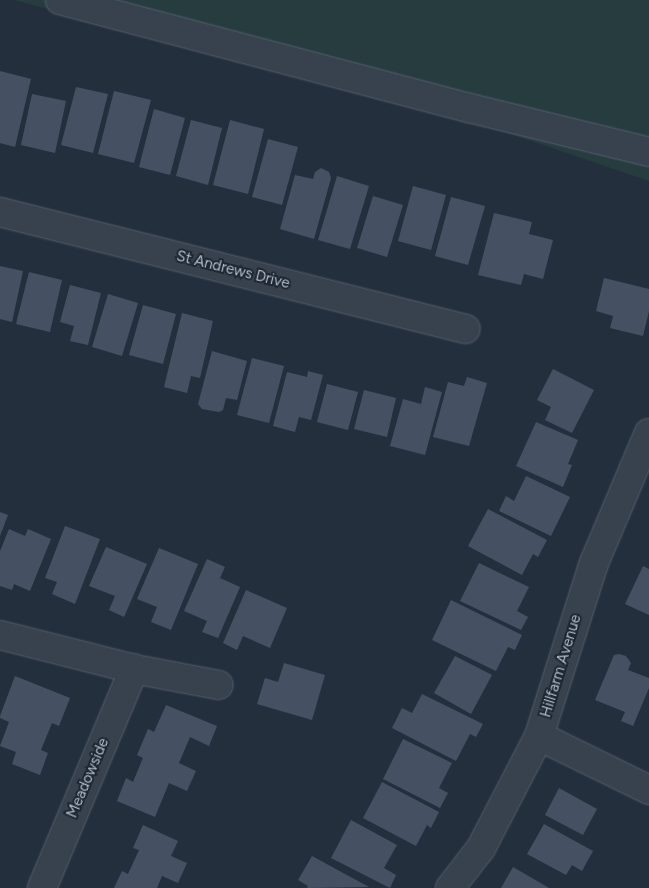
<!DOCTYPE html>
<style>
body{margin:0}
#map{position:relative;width:649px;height:888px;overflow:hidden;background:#242f3e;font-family:Figtree,sans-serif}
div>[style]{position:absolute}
.green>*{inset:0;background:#263c3f}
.building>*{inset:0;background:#455162}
.roads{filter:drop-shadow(0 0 1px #565f6c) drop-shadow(0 0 1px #565f6c)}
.minor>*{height:28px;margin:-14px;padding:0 14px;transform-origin:14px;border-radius:14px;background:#38414e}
span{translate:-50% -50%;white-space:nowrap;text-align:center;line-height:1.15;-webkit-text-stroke:4px #1d2633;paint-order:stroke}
.street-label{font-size:15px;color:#b4bcc9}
</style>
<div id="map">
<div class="green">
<i style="clip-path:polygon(14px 0,649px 0,649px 181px,479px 123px)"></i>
</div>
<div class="building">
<i style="clip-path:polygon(0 71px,31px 79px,15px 147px,0 143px)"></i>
<i style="clip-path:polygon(76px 87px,108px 94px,93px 153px,61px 145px)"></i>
<i style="clip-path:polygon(114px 91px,151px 100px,134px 163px,98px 154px)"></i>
<i style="clip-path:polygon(32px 94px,66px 101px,55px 153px,21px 145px)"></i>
<i style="clip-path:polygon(154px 109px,185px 118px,170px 175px,139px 167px)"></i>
<i style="clip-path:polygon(191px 120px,222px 128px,208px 185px,176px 176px)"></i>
<i style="clip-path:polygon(230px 120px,264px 129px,248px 194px,213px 185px)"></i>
<i style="clip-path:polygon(268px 139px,298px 147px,282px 205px,252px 197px)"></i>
<i style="clip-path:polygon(321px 168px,329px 172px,331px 178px,314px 239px,280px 229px,295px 175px,313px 179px,315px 172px)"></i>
<i style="clip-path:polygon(337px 176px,369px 186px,350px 249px,318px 240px)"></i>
<i style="clip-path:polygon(413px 186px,446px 195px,431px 250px,398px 241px)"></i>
<i style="clip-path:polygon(373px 196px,403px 205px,387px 257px,357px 248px)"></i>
<i style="clip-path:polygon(451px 197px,485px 206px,468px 265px,435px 256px)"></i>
<i style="clip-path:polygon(494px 213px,532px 222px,529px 234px,553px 240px,543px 279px,524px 274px,521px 285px,478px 275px)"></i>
<i style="clip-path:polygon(0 266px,23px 271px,12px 322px,0 319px)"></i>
<i style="clip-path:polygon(29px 272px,62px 280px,50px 332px,16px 324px)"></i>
<i style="clip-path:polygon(604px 278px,649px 289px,649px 311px,643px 336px,610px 328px,613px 316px,596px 311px)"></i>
<i style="clip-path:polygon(70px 285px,101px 293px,88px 345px,70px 341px,74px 326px,60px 322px)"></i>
<i style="clip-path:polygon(108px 294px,138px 303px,122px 356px,92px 347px)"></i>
<i style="clip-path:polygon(143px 305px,176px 314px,163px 364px,129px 355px)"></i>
<i style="clip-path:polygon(182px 313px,213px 321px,200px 378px,191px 376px,187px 393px,164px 387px)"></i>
<i style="clip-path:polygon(212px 351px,247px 361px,237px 400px,226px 398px,223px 410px,219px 412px,202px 409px,198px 404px)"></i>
<i style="clip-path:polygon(252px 358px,284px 366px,269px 423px,237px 415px)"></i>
<i style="clip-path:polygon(553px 369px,594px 390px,572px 433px,545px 420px,551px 407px,537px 400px)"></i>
<i style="clip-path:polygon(308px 371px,323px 375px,311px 420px,299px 417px,295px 432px,273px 426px,287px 372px,307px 377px)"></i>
<i style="clip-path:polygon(467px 377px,487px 383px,469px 446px,433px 437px,448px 382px,464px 386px)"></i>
<i style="clip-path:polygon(327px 384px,358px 392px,348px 430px,317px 422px)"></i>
<i style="clip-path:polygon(425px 387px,442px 392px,425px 455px,390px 446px,403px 399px,421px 404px)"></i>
<i style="clip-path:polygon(364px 390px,396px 398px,387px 437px,354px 429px)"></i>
<i style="clip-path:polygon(536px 422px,578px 440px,568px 464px,572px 465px,563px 487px,516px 466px)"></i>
<i style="clip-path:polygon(526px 476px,570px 497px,551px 536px,499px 511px,506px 496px,514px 501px)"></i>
<i style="clip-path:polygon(488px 509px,547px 540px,538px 557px,533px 554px,522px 575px,468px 546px)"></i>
<i style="clip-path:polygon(0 512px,8px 515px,0 536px)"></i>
<i style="clip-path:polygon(65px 526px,100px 539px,75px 604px,52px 594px,57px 582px,45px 578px)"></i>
<i style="clip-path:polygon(9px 529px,25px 536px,28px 529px,51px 539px,30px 591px,14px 584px,12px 590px,0 586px,0 551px)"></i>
<i style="clip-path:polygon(106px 547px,147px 564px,124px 617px,109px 610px,115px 596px,89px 586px)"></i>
<i style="clip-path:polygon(159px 548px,198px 564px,171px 630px,151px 622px,157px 607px,137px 599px)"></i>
<i style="clip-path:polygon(207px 559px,225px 567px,220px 578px,240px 587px,218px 638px,202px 632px,207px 621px,184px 611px)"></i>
<i style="clip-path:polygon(479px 563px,529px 587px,517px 611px,528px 617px,521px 630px,460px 601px)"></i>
<i style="clip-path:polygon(643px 566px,649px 569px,649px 615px,625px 604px)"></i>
<i style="clip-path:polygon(246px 590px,287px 608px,270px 648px,243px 636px,237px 650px,223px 643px)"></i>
<i style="clip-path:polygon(451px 600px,522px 635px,515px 650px,508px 647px,496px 671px,432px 640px)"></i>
<i style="clip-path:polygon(619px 654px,626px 656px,631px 663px,628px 670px,649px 678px,649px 688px,633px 726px,621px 721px,625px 712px,595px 700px,614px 655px)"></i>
<i style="clip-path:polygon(455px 656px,492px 675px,471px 714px,434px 693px)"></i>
<i style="clip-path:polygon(284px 663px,325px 675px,312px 720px,257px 704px,265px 678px,278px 682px)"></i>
<i style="clip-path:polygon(15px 676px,70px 698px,59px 726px,52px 723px,41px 750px,48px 753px,40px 775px,12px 764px,16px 752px,0 746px,9px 722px,0 718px,0 716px)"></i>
<i style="clip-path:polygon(422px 694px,483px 724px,476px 737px,470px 734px,456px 761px,392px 728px,402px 708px,412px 713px)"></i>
<i style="clip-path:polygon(166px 705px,217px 726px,209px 746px,190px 737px,179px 763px,196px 771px,187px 791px,169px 783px,155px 817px,117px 801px,126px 778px,133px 782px,143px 758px,137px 755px,148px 729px,154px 732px)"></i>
<i style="clip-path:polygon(403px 739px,452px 763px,439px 788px,448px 793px,440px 808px,383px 779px)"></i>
<i style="clip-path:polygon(382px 782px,439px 812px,431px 828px,427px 825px,416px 846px,363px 818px)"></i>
<i style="clip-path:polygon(559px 788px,597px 809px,583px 835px,545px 815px)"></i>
<i style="clip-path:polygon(351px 820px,397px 845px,384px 868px,396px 875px,390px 888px,331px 858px)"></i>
<i style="clip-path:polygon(544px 824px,593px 851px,582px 871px,572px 865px,566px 875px,527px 854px)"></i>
<i style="clip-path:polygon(143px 825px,178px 841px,171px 856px,187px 863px,178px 883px,162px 876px,157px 888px,114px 888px,122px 871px,128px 874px,139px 850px,133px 848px)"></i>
<i style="clip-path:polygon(312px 856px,369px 887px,307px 888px,308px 886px,298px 880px)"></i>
<i style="clip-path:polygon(513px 867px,549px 888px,501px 888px)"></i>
</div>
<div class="roads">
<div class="minor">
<i style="left:60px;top:0;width:423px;rotate:14.8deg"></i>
<i style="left:469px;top:108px;width:185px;rotate:13.7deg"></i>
<i style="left:0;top:212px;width:480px;rotate:14.1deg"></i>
<i style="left:0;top:635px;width:138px;rotate:14.2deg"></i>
<i style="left:134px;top:669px;width:86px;rotate:10.7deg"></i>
<i style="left:539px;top:736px;width:123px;rotate:26.1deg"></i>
<i style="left:42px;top:888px;width:238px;rotate:-67.2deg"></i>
<i style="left:450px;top:888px;width:51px;rotate:-52.2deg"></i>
<i style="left:481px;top:848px;width:126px;rotate:-62.6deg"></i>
<i style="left:539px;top:736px;width:182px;rotate:-72.4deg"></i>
<i style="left:594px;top:563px;width:141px;rotate:-67.1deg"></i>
</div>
</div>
<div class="street-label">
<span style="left:233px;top:270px;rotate:14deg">St Andrews Drive</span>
<span style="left:561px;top:666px;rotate:-73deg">Hillfarm Avenue</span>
<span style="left:88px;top:778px;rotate:-67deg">Meadowside</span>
</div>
</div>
